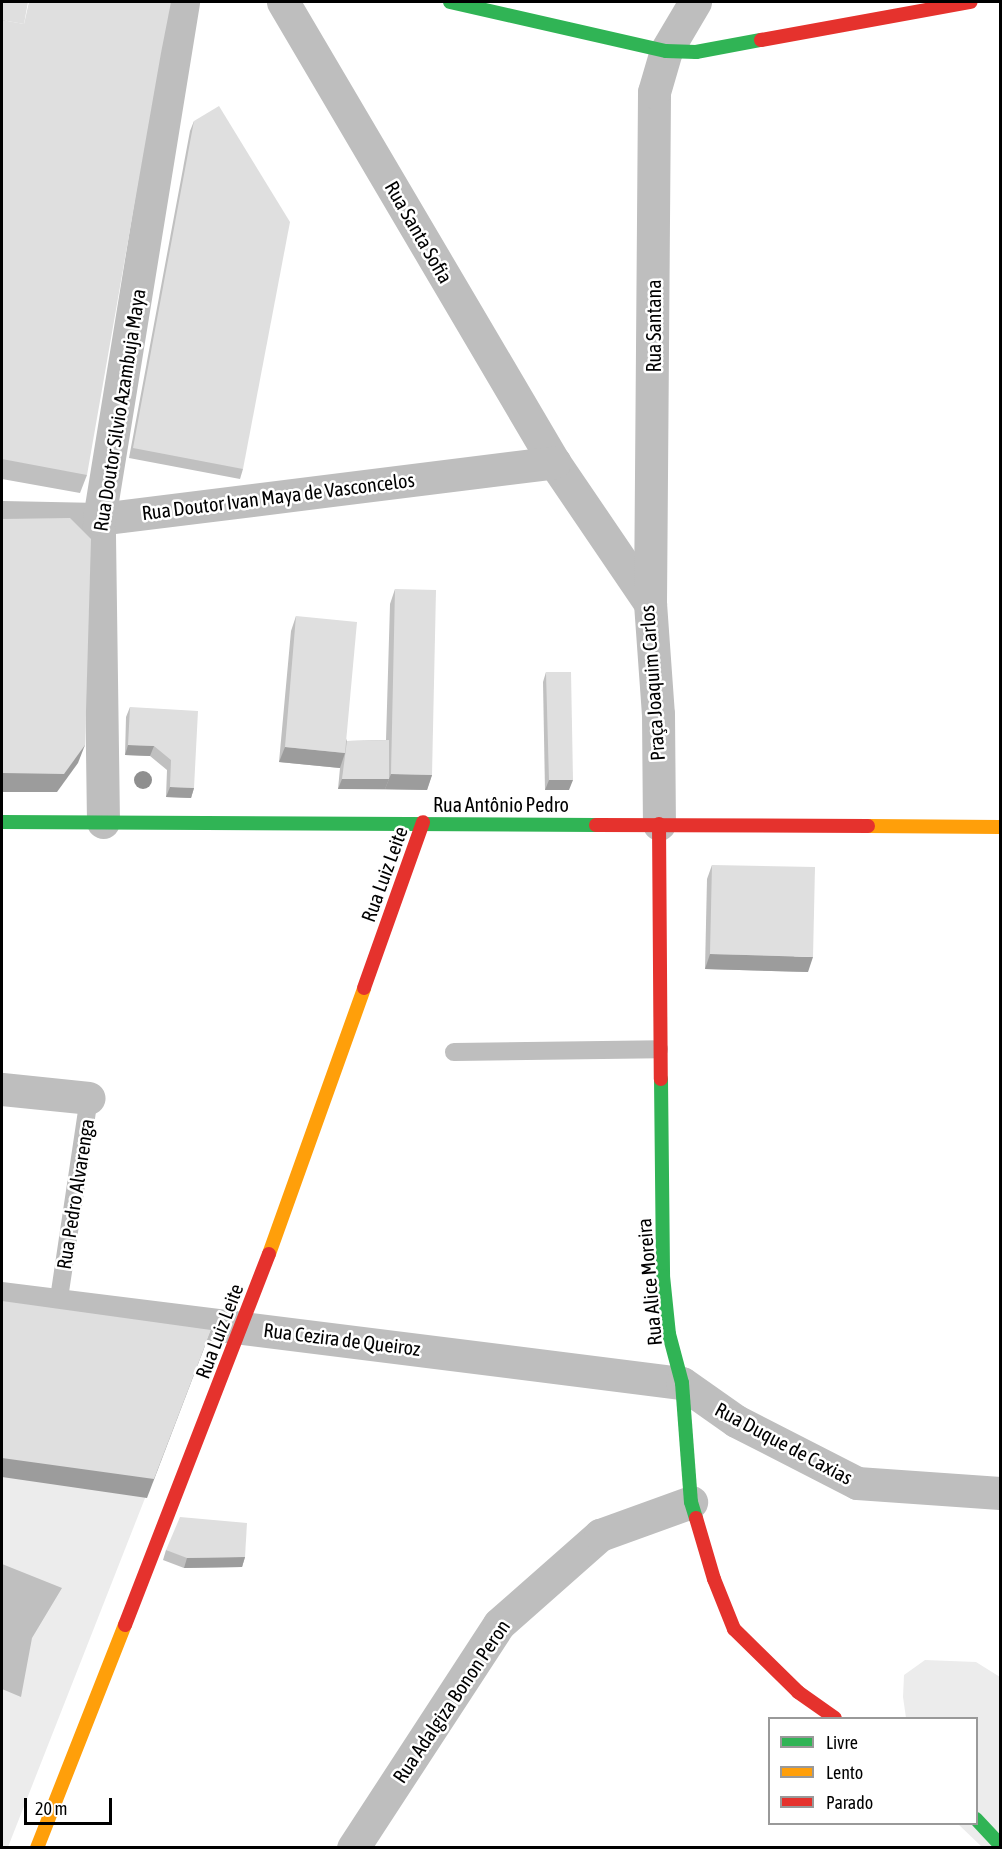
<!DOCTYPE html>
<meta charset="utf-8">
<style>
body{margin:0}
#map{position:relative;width:1002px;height:1849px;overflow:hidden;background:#fff;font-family:"Asap Condensed",sans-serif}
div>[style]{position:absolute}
.green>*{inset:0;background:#ececec}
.water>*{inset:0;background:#bfbfbf}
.lane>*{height:18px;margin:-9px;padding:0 9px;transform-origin:9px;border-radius:9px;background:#bebebe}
.street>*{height:33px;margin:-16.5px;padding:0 16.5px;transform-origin:16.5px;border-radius:16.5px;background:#bebebe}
.fast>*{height:14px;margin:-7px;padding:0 7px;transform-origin:7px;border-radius:7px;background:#30b455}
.slow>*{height:14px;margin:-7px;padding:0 7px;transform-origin:7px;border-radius:7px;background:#ff9f0a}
.jam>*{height:14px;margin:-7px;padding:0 7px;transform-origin:7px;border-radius:7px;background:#e5322d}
.trees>*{width:18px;height:18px;margin:-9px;border-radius:50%;background:#8f8f8f}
.wall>*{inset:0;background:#c0c0c0}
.shaded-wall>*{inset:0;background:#9c9c9c}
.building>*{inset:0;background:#dfdfdf}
span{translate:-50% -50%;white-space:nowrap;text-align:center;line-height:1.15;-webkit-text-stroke:5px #fff;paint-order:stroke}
.street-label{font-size:20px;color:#000}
.frame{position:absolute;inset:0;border:3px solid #000;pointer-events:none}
.legend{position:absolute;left:768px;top:1717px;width:210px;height:108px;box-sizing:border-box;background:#fff;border:2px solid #999;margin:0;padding:8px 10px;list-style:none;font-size:18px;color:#000}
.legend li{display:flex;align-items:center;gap:12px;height:30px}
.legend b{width:30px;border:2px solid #999}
.scale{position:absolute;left:24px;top:1798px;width:88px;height:27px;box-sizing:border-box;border:3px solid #000;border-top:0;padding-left:8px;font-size:18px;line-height:21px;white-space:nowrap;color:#000;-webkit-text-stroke:4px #fff;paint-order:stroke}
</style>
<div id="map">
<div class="green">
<i style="clip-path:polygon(2px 1320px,204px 1348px,8px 1847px,2px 1848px)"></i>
<i style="clip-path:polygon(925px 1660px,976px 1662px,1000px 1677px,1000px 1847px,982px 1847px,958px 1824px,976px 1824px,976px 1718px,906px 1718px,903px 1697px,904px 1675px)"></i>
</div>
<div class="water">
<i style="clip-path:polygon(2px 1564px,62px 1588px,32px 1638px,21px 1697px,2px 1689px)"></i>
</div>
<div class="lane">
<i style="left:454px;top:1052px;width:205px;rotate:-0.8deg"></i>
<i style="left:58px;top:1305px;width:209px;rotate:-81.5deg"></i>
</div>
<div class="street">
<i style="left:283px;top:2px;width:534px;rotate:59.5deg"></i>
<i style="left:554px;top:462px;width:171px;rotate:55.8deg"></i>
<i style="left:650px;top:603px;width:111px;rotate:85.9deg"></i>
<i style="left:658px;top:714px;width:110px;rotate:89.5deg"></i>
<i style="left:2px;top:517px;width:97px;rotate:1.2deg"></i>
<i style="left:99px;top:519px;width:459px;rotate:-7.1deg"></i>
<i style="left:650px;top:603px;width:511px;rotate:-89.55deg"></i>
<i style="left:654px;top:92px;width:43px;rotate:-73.7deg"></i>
<i style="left:666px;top:51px;width:57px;rotate:-59.4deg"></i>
<i style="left:103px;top:822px;width:303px;rotate:-90.8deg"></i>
<i style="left:99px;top:519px;width:524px;rotate:-80.77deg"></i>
<i style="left:2px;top:1089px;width:87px;rotate:5.9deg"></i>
<i style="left:2px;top:1298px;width:685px;rotate:7.13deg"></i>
<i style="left:682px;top:1383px;width:66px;rotate:35.1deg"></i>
<i style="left:736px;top:1421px;width:136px;rotate:27.1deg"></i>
<i style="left:857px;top:1483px;width:143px;rotate:4deg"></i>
<i style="left:353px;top:1848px;width:267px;rotate:-56.9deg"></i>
<i style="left:499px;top:1624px;width:135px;rotate:-41.4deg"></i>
<i style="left:600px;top:1535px;width:97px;rotate:-19.9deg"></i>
</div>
<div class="fast">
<i style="left:450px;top:2px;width:221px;rotate:12.8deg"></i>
<i style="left:666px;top:51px;width:30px;rotate:2deg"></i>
<i style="left:696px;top:52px;width:66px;rotate:-10.5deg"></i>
<i style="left:2px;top:822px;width:594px;rotate:0.29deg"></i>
<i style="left:661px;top:1079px;width:197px;rotate:89.4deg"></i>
<i style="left:663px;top:1276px;width:58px;rotate:84.1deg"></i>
<i style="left:669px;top:1334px;width:51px;rotate:75.1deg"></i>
<i style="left:682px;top:1383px;width:119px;rotate:85.7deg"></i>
<i style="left:691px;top:1502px;width:17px;rotate:73deg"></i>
<i style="left:976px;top:1819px;width:35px;rotate:47deg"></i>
</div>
<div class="slow">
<i style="left:868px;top:826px;width:132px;rotate:0.4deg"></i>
<i style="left:269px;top:1254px;width:282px;rotate:-70.3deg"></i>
<i style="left:37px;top:1848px;width:240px;rotate:-68.5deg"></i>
</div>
<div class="jam">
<i style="left:761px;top:40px;width:213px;rotate:-10.3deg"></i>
<i style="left:659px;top:824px;width:255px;rotate:89.6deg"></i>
<i style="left:596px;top:825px;width:272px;rotate:0.2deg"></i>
<i style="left:364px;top:988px;width:176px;rotate:-70.4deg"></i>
<i style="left:696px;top:1518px;width:64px;rotate:73.6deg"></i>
<i style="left:714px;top:1579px;width:54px;rotate:68.2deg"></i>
<i style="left:734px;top:1629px;width:90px;rotate:44.5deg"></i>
<i style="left:798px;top:1692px;width:45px;rotate:35.1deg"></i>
<i style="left:125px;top:1625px;width:398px;rotate:-68.8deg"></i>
</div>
<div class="trees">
<i style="left:143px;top:780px"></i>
</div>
<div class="wall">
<i style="clip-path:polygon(2px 2px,87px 475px,80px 493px,2px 479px)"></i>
<i style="clip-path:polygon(194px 121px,243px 469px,240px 479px,129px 458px,190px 131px)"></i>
<i style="clip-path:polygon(395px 589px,432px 775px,427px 790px,338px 789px,340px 768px,279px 762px,291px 631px,296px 616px,347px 741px,386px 740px,390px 604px)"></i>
<i style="clip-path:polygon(546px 672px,569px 790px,545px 790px,543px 682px)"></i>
<i style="clip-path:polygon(130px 707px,194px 788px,191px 798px,166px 797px,167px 770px,150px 756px,125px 755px,126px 717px)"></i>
<i style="clip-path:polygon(712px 865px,808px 972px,705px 969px,707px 879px)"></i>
<i style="clip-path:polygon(166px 1550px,245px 1557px,242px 1567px,184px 1568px,163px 1560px)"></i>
</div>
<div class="shaded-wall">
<i style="clip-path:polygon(85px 745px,78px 763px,57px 792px,2px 792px,2px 773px)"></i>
<i style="clip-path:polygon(128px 745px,154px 746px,150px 756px,125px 755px)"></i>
<i style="clip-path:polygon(285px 747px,345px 753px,340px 768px,279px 762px)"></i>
<i style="clip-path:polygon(391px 774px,432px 775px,427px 790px,385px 789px)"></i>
<i style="clip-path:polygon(342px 779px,389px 779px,385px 789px,338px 789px)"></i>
<i style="clip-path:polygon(549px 780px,573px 780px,569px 790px,545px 790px)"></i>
<i style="clip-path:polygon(170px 787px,194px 788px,191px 798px,166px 797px)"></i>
<i style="clip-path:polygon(710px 954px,813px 957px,808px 972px,705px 969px)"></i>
<i style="clip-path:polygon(211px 1330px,147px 1498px,2px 1477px,2px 1458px)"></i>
<i style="clip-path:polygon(245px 1557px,242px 1567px,184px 1568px,187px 1558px)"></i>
</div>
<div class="building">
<i style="clip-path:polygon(2px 2px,28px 2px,24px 24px,2px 20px)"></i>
<i style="clip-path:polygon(29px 2px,171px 2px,161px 53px,87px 475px,2px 459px,2px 20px,24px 24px)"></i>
<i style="clip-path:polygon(219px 106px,290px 222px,243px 469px,133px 448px,194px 121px)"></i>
<i style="clip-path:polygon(70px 518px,91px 539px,85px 745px,64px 774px,2px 773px,2px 519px)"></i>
<i style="clip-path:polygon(395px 589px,436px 590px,432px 775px,391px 774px)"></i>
<i style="clip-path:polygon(296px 616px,357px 622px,345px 753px,285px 747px)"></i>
<i style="clip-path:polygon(546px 672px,571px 672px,573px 780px,549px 780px)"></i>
<i style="clip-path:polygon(130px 707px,198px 711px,194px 788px,170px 787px,171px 760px,154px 746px,128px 745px)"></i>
<i style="clip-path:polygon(389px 740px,389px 779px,342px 779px,347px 741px)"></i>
<i style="clip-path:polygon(712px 865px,815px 867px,813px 957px,710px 954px)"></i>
<i style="clip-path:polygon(2px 1301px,211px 1330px,154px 1479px,2px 1458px)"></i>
<i style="clip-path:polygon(180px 1517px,247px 1523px,245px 1557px,187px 1558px,166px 1550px)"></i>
</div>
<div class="street-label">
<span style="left:419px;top:232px;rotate:60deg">Rua Santa Sofia</span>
<span style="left:653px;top:326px;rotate:-90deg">Rua Santana</span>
<span style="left:119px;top:410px;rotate:-81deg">Rua Doutor Silvio Azambuja Maya</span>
<span style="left:278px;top:496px;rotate:-7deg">Rua Doutor Ivan Maya de Vasconcelos</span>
<span style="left:652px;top:683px;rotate:-94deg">Praça Joaquim Carlos</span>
<span style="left:501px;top:804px">Rua Antônio Pedro</span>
<span style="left:384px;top:874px;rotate:-70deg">Rua Luiz Leite</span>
<span style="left:75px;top:1194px;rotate:-81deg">Rua Pedro Alvarenga</span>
<span style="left:649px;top:1282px;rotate:-95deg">Rua Alice Moreira</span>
<span style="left:219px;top:1331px;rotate:-69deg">Rua Luiz Leite</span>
<span style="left:342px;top:1339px;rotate:7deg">Rua Cezira de Queiroz</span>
<span style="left:784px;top:1443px;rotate:28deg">Rua Duque de Caxias</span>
<span style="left:451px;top:1701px;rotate:-56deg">Rua Adalgiza Bonon Peron</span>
</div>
<div class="frame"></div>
<ul class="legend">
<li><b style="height:8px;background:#30b455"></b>Livre</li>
<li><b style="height:8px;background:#ff9f0a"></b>Lento</li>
<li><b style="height:8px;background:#e5322d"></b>Parado</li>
</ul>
<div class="scale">20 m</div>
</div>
